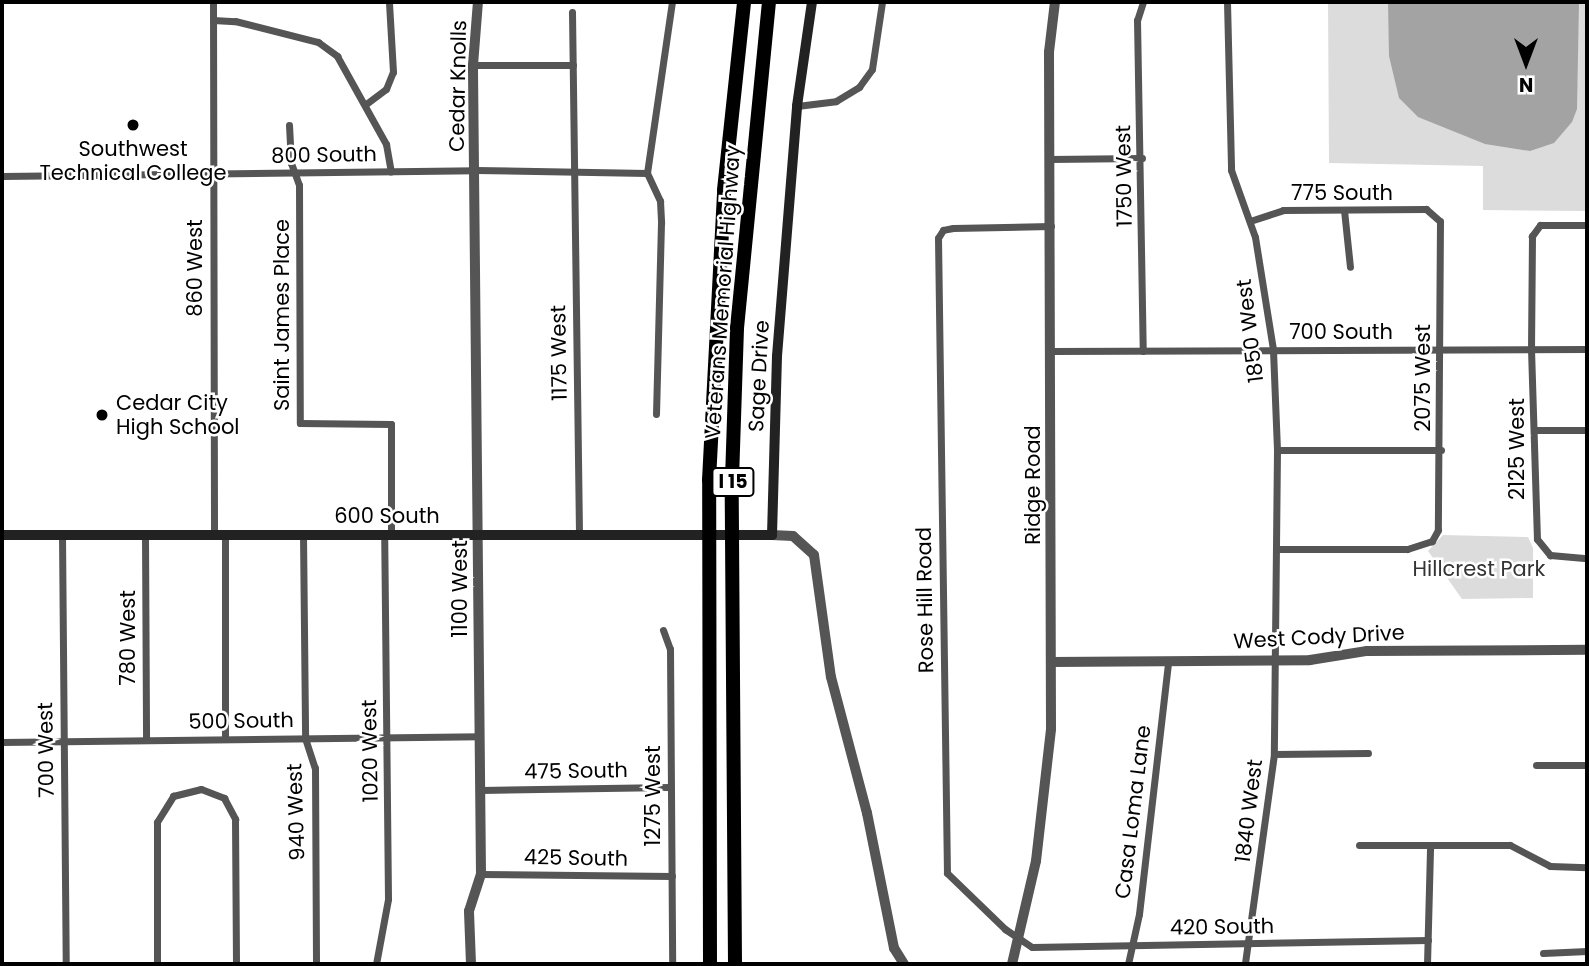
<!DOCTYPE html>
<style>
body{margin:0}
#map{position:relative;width:1589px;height:966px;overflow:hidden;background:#fff;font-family:Poppins,sans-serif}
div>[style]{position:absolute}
.green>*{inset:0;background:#dcdcdc}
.water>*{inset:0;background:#a3a3a3}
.minor>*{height:7px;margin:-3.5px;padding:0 3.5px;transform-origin:3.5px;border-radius:3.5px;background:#555}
.tertiary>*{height:10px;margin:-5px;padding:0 5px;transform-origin:5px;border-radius:5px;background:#555}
.secondary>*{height:10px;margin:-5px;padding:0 5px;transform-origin:5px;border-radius:5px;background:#222}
.motorway>*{height:14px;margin:-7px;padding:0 7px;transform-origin:7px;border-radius:7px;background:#000}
.dots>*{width:19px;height:19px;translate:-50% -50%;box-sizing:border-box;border:4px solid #fff;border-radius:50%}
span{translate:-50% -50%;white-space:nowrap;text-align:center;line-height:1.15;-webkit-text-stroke:5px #fff;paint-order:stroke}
.shield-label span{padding:2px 5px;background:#fff;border:2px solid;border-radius:5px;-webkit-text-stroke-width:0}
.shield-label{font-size:19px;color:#000;font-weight:700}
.street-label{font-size:21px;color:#000}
.poi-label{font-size:21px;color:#000}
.left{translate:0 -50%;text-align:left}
.park-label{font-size:21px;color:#333}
.frame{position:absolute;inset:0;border:4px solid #000;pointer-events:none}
.north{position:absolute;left:1491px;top:28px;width:70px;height:70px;-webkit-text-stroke:5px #fff;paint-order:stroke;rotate:180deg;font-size:19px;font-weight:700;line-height:28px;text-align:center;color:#000}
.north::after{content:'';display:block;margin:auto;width:24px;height:32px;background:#000;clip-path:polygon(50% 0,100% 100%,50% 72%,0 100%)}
</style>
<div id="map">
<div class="green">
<i style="clip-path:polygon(1328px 2px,1587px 2px,1587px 211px,1483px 210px,1483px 166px,1329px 163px)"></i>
<i style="clip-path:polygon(1443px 535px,1528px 537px,1533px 548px,1533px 598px,1462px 599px,1428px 551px)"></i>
</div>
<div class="water">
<i style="clip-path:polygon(1388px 2px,1579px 2px,1577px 109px,1572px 122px,1554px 143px,1530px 151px,1485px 144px,1418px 117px,1399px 98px,1389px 56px)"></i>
</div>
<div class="minor">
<i style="left:213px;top:2px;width:532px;rotate:89.89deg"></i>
<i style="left:1143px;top:2px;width:19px;rotate:108deg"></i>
<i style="left:1137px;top:20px;width:331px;rotate:89deg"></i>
<i style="left:1227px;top:2px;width:168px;rotate:88.6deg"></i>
<i style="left:1231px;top:170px;width:71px;rotate:70.3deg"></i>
<i style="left:1255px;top:237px;width:114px;rotate:80.9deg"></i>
<i style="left:1273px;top:350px;width:100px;rotate:87.7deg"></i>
<i style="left:1277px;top:450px;width:304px;rotate:90.6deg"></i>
<i style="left:1274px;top:754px;width:212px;rotate:97.9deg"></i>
<i style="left:572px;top:12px;width:522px;rotate:89.23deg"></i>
<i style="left:213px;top:20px;width:22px;rotate:3deg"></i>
<i style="left:235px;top:21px;width:86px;rotate:14.2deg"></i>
<i style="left:318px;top:42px;width:24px;rotate:36deg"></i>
<i style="left:337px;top:56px;width:101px;rotate:60.9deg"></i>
<i style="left:386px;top:144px;width:28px;rotate:80deg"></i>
<i style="left:473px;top:65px;width:100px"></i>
<i style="left:366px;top:104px;width:25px;rotate:-37deg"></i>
<i style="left:386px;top:89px;width:18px;rotate:-68deg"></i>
<i style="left:393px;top:72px;width:70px;rotate:-93.3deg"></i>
<i style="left:797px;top:106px;width:39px;rotate:-7deg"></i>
<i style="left:836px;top:101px;width:27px;rotate:-31deg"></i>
<i style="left:859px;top:87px;width:22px;rotate:-54deg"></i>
<i style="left:872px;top:69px;width:68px;rotate:-81.5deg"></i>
<i style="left:289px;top:125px;width:38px;rotate:87deg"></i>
<i style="left:291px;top:163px;width:23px;rotate:70deg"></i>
<i style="left:299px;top:185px;width:238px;rotate:89.8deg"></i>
<i style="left:300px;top:423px;width:91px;rotate:0.6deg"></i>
<i style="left:391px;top:424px;width:111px;rotate:90deg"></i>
<i style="left:1050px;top:159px;width:92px;rotate:-0.6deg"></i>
<i style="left:647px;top:173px;width:31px;rotate:65deg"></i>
<i style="left:660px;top:201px;width:22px;rotate:87deg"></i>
<i style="left:661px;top:223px;width:191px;rotate:91.5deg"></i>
<i style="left:647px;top:173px;width:173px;rotate:-81.7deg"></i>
<i style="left:2px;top:176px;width:474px;rotate:-0.7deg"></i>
<i style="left:476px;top:170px;width:171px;rotate:1deg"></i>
<i style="left:1344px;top:210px;width:57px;rotate:84deg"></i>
<i style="left:1250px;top:221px;width:35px;rotate:-18deg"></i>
<i style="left:1283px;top:210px;width:143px;rotate:-0.4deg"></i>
<i style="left:1426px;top:209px;width:18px;rotate:41deg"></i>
<i style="left:1440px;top:221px;width:309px;rotate:90.4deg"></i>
<i style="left:1438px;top:530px;width:13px;rotate:119deg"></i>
<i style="left:1432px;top:541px;width:26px;rotate:162deg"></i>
<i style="left:1407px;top:549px;width:129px;rotate:180deg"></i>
<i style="left:1587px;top:225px;width:47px;rotate:180deg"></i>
<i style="left:1540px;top:225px;width:14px;rotate:126deg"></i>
<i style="left:1532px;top:236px;width:113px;rotate:90.5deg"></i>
<i style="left:1531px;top:349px;width:190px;rotate:88.2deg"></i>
<i style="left:1537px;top:539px;width:21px;rotate:51deg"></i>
<i style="left:1550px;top:555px;width:37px;rotate:5deg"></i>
<i style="left:1051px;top:226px;width:98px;rotate:178.8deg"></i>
<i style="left:953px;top:228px;width:10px;rotate:169deg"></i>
<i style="left:943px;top:230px;width:9px;rotate:122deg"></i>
<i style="left:938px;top:238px;width:635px;rotate:89.19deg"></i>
<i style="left:947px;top:873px;width:81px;rotate:44deg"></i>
<i style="left:1005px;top:929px;width:32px;rotate:34deg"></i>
<i style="left:1032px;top:947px;width:396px;rotate:-1deg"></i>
<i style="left:1052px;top:351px;width:535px;rotate:-0.21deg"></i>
<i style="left:1535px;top:430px;width:52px"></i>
<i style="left:1277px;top:450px;width:164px"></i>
<i style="left:303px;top:534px;width:204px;rotate:89.4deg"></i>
<i style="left:305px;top:738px;width:32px;rotate:72deg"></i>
<i style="left:315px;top:768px;width:196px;rotate:89.7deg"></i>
<i style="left:62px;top:535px;width:429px;rotate:89.5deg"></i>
<i style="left:145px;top:535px;width:205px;rotate:89.7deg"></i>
<i style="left:663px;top:630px;width:20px;rotate:70deg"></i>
<i style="left:670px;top:649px;width:315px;rotate:89.6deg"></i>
<i style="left:225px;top:739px;width:205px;rotate:-90deg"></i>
<i style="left:2px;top:742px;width:478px;rotate:-0.7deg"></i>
<i style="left:1274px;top:754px;width:94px;rotate:-0.6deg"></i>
<i style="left:1536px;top:765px;width:51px"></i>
<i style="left:481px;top:790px;width:189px;rotate:-0.9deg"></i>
<i style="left:1359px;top:845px;width:151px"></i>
<i style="left:1510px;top:845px;width:45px;rotate:27.7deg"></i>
<i style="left:1550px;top:866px;width:37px;rotate:2deg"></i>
<i style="left:481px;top:874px;width:191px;rotate:0.6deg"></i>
<i style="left:1543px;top:953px;width:44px;rotate:-2.6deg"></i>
<i style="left:157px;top:964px;width:142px;rotate:-90deg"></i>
<i style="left:157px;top:822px;width:31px;rotate:-58deg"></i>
<i style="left:173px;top:796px;width:29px;rotate:-14deg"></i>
<i style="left:201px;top:789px;width:25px;rotate:21deg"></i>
<i style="left:224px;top:798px;width:24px;rotate:62deg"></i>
<i style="left:235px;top:819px;width:145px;rotate:89.6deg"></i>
<i style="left:376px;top:964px;width:66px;rotate:-79.5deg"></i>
<i style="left:388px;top:899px;width:364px;rotate:-90.6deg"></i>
<i style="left:1128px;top:964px;width:51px;rotate:-77.6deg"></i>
<i style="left:1139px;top:914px;width:254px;rotate:-83.4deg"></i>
<i style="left:1427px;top:964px;width:118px;rotate:-88.5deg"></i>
</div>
<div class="tertiary">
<i style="left:772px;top:535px;width:21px;rotate:3deg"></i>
<i style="left:793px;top:536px;width:28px;rotate:42deg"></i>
<i style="left:814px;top:555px;width:123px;rotate:82.1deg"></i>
<i style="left:831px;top:677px;width:141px;rotate:75.2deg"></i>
<i style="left:867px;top:813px;width:138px;rotate:78.7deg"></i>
<i style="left:894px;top:948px;width:19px;rotate:58deg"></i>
<i style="left:1052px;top:662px;width:258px;rotate:-0.4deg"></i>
<i style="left:1310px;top:660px;width:58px;rotate:-9deg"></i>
<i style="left:1367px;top:651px;width:220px;rotate:-0.3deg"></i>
<i style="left:471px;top:964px;width:53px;rotate:-92.2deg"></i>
<i style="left:469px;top:911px;width:39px;rotate:-72deg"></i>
<i style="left:481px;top:874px;width:809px;rotate:-90.57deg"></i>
<i style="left:473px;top:65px;width:63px;rotate:-85.5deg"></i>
<i style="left:1012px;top:964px;width:106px;rotate:-76.9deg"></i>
<i style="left:1036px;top:861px;width:133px;rotate:-83.5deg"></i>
<i style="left:1051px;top:729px;width:677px;rotate:-90.17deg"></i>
<i style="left:1049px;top:52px;width:50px;rotate:-83.2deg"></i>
</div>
<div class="secondary">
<i style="left:2px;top:535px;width:770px"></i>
<i style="left:772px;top:535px;width:179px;rotate:-88.4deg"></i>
<i style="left:777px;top:356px;width:251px;rotate:-85.4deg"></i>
<i style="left:797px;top:106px;width:105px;rotate:-81.8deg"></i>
</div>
<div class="motorway">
<i style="left:710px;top:964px;width:484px;rotate:-90.1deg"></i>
<i style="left:709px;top:480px;width:290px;rotate:-87deg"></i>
<i style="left:724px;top:190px;width:189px;rotate:-83.9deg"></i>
<i style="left:735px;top:964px;width:485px;rotate:-90.4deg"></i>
<i style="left:732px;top:479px;width:151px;rotate:-88.1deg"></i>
<i style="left:737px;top:328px;width:328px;rotate:-84.4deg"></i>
</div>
<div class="dots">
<i style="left:133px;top:125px;background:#000"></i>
<i style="left:102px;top:415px;background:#000"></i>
</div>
<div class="shield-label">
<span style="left:733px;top:482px">I 15</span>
</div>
<div class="street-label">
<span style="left:458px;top:86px;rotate:-89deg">Cedar Knolls</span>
<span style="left:324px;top:155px;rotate:-1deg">800 South</span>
<span style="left:1124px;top:176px;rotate:-91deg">1750 West</span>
<span style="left:1342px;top:193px">775 South</span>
<span style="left:195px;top:268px;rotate:-90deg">860 West</span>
<span style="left:723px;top:292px;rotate:-86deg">Veterans Memorial Highway</span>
<span style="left:282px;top:315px;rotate:-90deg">Saint James Place</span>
<span style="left:1250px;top:331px;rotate:-97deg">1850 West</span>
<span style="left:1341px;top:332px">700 South</span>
<span style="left:559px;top:353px;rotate:-91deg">1175 West</span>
<span style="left:759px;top:376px;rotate:-87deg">Sage Drive</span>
<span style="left:1423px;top:378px;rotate:-90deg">2075 West</span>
<span style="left:1517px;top:449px;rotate:-90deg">2125 West</span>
<span style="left:1033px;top:485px;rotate:-90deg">Ridge Road</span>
<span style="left:387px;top:516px">600 South</span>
<span style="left:460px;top:589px;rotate:-90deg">1100 West</span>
<span style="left:925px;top:600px;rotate:-91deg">Rose Hill Road</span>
<span style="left:1319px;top:637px;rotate:-3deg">West Cody Drive</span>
<span style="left:128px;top:638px;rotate:-90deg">780 West</span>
<span style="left:241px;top:721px;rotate:-1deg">500 South</span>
<span style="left:46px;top:750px;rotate:-91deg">700 West</span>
<span style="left:370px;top:751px;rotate:-91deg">1020 West</span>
<span style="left:576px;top:771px;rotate:-1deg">475 South</span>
<span style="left:653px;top:796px;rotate:-90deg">1275 West</span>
<span style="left:1249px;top:811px;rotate:-83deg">1840 West</span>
<span style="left:296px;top:812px;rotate:-92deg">940 West</span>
<span style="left:1133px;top:812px;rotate:-83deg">Casa Loma Lane</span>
<span style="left:576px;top:858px;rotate:1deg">425 South</span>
<span style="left:1222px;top:927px;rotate:-1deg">420 South</span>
</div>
<div class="poi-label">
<span style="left:133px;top:161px">Southwest<br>Technical College</span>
<span class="left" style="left:116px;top:415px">Cedar City<br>High School</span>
</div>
<div class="park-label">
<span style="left:1479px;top:569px">Hillcrest Park</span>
</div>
<div class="frame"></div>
<div class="north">N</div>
</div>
